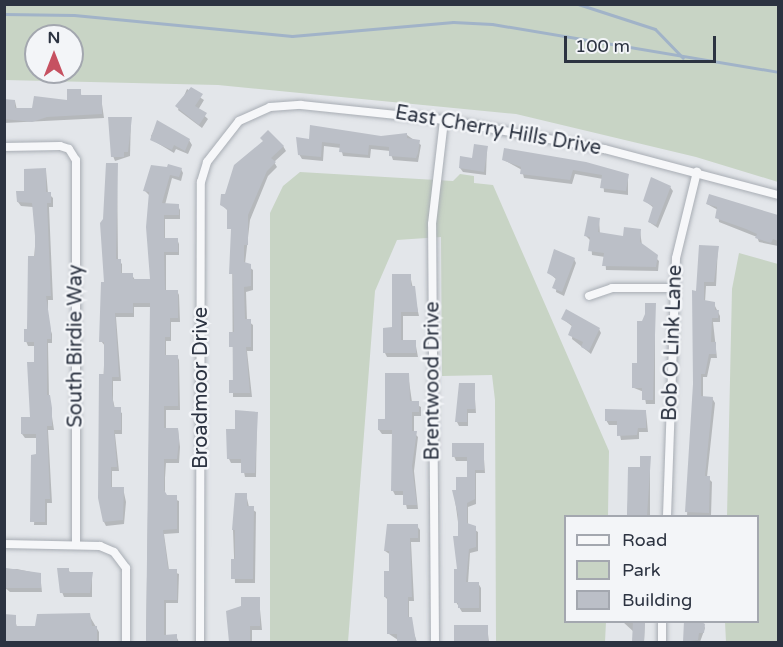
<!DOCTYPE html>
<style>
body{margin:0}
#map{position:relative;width:783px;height:647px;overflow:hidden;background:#e3e6ea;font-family:"Varela Round",sans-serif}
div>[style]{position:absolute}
.green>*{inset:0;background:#c8d4c5}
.shadow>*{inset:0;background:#0003}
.stream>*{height:3px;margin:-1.5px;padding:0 1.5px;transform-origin:1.5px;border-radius:1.5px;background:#a1b3c8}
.building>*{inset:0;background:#bbbfc7}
.roads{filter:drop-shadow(0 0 2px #a8adb4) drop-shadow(0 0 2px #a8adb4)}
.minor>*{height:8px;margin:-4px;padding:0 4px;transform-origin:4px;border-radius:4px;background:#f6f7f9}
span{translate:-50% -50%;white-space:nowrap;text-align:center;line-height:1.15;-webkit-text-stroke:5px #f3f5f8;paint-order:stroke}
.street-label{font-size:20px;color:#2c3341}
.frame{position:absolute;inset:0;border:6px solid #2c3341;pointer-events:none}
.legend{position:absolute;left:564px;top:515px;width:195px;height:108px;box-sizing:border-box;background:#f3f5f8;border:2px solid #a3a7af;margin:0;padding:8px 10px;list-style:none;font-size:18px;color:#2c3341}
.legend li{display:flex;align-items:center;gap:12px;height:30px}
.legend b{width:30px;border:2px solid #a3a7af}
.north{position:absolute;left:24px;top:24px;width:60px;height:60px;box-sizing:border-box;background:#f3f5f8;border:2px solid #a3a7af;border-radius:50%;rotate:0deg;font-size:16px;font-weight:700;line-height:24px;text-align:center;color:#2c3341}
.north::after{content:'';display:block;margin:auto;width:21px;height:27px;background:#c65161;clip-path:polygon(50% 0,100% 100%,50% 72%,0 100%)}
.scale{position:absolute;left:564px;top:36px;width:152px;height:27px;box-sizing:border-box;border:3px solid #2c3341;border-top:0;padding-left:8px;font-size:18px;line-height:21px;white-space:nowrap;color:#2c3341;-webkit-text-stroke:4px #f3f5f8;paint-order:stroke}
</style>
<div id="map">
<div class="green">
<i style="clip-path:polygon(evenodd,5px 4px,778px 5px,778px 182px,696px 157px,516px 114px,218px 85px,5px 80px,5px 4px,36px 36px,72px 36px,72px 72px,36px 72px,36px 36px)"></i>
<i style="clip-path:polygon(300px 172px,453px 181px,460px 174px,474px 176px,474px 183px,493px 185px,609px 451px,608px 516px,566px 516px,566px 622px,606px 622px,605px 642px,496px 642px,495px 400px,492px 375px,442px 376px,441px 237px,397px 240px,375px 291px,348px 642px,270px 642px,270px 213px,283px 186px)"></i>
<i style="clip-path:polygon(739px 253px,778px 264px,778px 642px,726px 642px,725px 622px,758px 622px,758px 516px,727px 516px,732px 289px)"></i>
</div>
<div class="shadow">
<i style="clip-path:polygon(187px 89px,204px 100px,198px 110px,208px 119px,202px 128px,178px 110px)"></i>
<i style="clip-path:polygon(80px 91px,82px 97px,101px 97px,104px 118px,4px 123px,4px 109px,15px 101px,17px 110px,33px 110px,69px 101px)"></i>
<i style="clip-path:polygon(131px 118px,130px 156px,115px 161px,113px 156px)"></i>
<i style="clip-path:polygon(158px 122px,189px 140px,192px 145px,188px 154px,176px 149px,174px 153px,154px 141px,151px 136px)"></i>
<i style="clip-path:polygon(407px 135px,421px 145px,418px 162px,393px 160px,390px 151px,371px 149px,370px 158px,343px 156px,341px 148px,324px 146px,323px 161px,302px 159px,299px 154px,310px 140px)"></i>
<i style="clip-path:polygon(283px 146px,286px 151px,274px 162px,277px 167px,268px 176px,250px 220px,245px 264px,253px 270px,253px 290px,246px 292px,247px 320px,253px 325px,253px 351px,247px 351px,252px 397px,233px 397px,232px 233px,229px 212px,221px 204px,226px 196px)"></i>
<i style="clip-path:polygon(487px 147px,486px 175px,463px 172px,460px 168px)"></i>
<i style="clip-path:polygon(504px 160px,628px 175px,628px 195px,604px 192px,603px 179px,575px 174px,572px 184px,524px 178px,522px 170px)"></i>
<i style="clip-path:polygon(117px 165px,118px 260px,122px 264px,122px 275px,132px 275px,135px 280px,152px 280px,150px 196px,145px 191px,152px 167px,181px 169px,183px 173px,181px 181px,172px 178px,165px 205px,178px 206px,180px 210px,180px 219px,165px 219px,165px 239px,177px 239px,179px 244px,179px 255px,166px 255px,166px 291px,177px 291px,179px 295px,180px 322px,171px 322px,171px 341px,166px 341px,166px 356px,177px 356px,179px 360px,180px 410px,166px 410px,166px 430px,178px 429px,180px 447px,179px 463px,166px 463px,165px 478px,165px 495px,179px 501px,179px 533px,164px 534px,169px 570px,179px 574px,178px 603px,166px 603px,166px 636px,176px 636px,179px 642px,146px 642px,151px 307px,134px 307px,134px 317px,116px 317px,121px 381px,113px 381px,113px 400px,115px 409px,122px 413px,122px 434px,115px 434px,119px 471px,112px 471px,112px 488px,123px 488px,126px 502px,124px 524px,106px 526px,104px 522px,100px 442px,105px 346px,101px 341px,106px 284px,105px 219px)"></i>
<i style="clip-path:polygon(46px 170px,48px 193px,53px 198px,53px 207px,49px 207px,53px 300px,48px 300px,48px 322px,52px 334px,52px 343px,48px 343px,49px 397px,54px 430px,48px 430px,52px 503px,47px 503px,47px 525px,34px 525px,38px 438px,25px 438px,22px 434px,32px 419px,28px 364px,36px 364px,36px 346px,28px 346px,26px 341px,36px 236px,33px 207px,21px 206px,18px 202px)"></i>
<i style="clip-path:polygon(670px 187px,673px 191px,658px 228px,649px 222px,654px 208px,645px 201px)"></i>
<i style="clip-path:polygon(710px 196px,778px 217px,778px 246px,759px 242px,757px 237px,719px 222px,718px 210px,707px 204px)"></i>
<i style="clip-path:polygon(599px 220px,600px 234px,624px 237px,640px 231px,642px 245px,659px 261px,658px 271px,606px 270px,605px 257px,592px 255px,591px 241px,586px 236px)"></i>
<i style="clip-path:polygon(718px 247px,716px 286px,706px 286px,705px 302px,714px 304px,720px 316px,720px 322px,713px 322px,717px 358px,711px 358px,707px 377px,703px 377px,703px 398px,712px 398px,715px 403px,707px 477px,712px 482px,711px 516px,687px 516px,698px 292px)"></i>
<i style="clip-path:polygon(574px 259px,576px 263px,564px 296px,556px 292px,557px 280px,548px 272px)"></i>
<i style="clip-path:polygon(410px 275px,419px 316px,403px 316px,403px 341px,415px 341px,418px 357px,387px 357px,385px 353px)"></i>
<i style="clip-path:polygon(655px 305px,655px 404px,646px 404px,644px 392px,634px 388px,643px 323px)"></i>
<i style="clip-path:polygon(563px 319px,599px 329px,601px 333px,591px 354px,572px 339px,573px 327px)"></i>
<i style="clip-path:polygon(408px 374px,412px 402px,421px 407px,421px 416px,414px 416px,414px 433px,418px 437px,414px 471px,418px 509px,407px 509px,404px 495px,395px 495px,393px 491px,394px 434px,382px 434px,379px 430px)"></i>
<i style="clip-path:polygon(474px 385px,476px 413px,468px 413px,468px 426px,459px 426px,457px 422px)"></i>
<i style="clip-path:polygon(646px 412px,648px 432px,639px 432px,639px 439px,621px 440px,618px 425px,609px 425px,606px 420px)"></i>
<i style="clip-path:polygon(257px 414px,256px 477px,245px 477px,242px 463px,231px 463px,229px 459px,228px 430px,237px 430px)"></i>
<i style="clip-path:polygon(483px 445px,485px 473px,476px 473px,476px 504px,468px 507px,468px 525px,478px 532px,478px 551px,470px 553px,468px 583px,478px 583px,481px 588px,481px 612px,462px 612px,456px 602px,460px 537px,454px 492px,469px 479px,469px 461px,456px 461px,454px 456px)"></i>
<i style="clip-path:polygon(650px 457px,650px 516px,627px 516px,630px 469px,641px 469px)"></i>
<i style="clip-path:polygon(246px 494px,249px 507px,256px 512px,255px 583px,235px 583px,233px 530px)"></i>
<i style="clip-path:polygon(388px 526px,417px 526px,420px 530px,420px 542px,411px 542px,414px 601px,409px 601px,409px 619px,417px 642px,401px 642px,389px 634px,389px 601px,385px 597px,391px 572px,391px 555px,385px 551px)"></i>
<i style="clip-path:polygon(17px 569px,40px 574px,42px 592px,10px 592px,4px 587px,4px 570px)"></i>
<i style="clip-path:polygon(68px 569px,71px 574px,92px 574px,92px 597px,64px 597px,62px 592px)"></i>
<i style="clip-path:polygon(259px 599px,262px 630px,252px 630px,252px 642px,230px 642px,228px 612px)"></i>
<i style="clip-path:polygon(89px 615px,99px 632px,99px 642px,4px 642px,4px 616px,15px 620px,17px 627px,37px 627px)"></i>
<i style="clip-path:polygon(623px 622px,645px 622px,644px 642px,634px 642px,634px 632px)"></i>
<i style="clip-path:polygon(685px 622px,702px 622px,705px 628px,700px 642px,685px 642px)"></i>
<i style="clip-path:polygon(487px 626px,489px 642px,455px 642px)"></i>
</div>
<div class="stream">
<i style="left:578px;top:4px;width:81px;rotate:18deg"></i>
<i style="left:655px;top:29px;width:40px;rotate:46deg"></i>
<i style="left:4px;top:14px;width:70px;rotate:0.8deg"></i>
<i style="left:74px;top:15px;width:219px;rotate:5.5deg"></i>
<i style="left:292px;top:36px;width:162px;rotate:-5deg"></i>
<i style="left:453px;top:22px;width:39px;rotate:3deg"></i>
<i style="left:492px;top:24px;width:290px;rotate:9.5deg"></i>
</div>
<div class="building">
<i style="clip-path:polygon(191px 87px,203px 94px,195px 106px,207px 113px,199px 125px,175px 106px)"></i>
<i style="clip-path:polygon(67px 89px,81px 89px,81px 95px,102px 95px,102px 114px,47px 117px,32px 122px,4px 119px,4px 99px,15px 100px,15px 108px,32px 108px,34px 96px,67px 100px)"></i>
<i style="clip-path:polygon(108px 117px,132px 117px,128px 152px,124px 152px,124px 157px,111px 157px)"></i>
<i style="clip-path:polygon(157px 120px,190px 139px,185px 151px,174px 145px,172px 150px,150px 140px)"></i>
<i style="clip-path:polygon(310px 125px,381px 136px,407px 133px,407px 138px,420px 140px,418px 153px,416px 158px,389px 156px,389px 147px,369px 145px,368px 155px,339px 152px,340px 144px,322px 142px,321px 157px,298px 155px,296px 137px,309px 139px)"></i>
<i style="clip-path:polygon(268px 130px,284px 146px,271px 158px,276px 162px,267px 171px,248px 215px,248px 245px,244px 245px,244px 262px,251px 264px,251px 286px,244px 287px,245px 319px,251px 319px,251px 347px,246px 347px,250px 393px,229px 393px,229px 380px,233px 380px,233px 347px,229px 347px,229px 332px,234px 332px,233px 274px,229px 274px,231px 229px,227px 229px,227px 209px,220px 205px,221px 194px,225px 194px,234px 165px,263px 141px,260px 138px)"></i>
<i style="clip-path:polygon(474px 144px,488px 146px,484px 172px,459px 168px,460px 156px,472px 158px)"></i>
<i style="clip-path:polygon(504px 148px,586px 162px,629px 174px,626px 191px,600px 188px,602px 175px,584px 172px,573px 170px,570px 180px,520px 174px,521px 167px,502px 160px)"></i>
<i style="clip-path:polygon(106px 163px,118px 163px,116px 259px,121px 259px,121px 273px,133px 273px,133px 279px,150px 279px,146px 227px,149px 192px,143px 191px,151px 165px,167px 167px,168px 164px,182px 168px,179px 177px,170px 175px,162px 203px,179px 204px,179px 215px,164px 215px,164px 238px,178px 238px,178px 252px,164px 252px,165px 290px,178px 290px,178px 318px,170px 318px,170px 337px,165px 337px,165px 355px,178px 355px,178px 406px,164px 406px,164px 428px,178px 428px,179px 441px,177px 459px,164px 459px,164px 490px,167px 495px,177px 495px,177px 529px,163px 530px,168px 569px,177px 569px,177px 600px,164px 600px,164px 635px,177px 634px,177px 642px,146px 642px,150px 303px,133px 303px,133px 313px,115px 313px,119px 377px,112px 377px,112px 395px,114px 407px,121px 407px,121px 430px,114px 430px,117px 467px,111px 467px,111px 487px,124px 487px,123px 520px,103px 522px,98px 498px,99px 374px,104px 374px,104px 342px,99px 342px,101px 282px,104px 282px,100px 223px,103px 219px)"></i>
<i style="clip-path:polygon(46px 168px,46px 192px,51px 192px,51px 203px,47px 203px,51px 296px,46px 296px,51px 329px,51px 339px,47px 339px,47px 395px,50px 395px,52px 408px,52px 426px,47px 426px,50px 499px,45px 499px,45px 522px,30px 522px,31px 455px,36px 454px,36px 434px,21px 434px,21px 417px,30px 417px,27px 362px,34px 362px,34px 342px,24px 342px,24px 329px,27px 329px,28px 256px,35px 256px,35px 236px,32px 203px,17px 202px,16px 191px,24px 191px,24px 169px)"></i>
<i style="clip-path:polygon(651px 177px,671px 186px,656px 225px,648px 222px,653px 206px,643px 201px)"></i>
<i style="clip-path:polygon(709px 194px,778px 215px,778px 241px,773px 239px,771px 243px,755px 238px,757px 234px,746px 229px,715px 218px,717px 207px,706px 204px)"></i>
<i style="clip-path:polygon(588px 216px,600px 218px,598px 232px,623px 236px,624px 227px,641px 229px,640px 242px,658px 255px,656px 267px,602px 266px,604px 253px,588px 251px,590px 237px,584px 236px)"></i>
<i style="clip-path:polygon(699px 245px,719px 246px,714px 282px,704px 282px,704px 300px,715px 302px,715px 310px,719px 310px,718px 318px,712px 318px,711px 342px,716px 342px,716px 354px,709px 354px,705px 374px,701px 374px,701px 396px,713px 397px,705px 476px,710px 476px,709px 513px,685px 512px,693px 384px,692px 290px,696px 291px)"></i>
<i style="clip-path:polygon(554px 249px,575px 258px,562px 292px,552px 288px,556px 278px,547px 273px)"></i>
<i style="clip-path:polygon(392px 274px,411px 274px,411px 286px,415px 286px,418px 312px,401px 312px,401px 340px,416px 340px,416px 353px,383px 353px,383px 328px,392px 327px)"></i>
<i style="clip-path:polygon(645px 303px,656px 303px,653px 400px,642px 400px,642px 388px,632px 388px,632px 363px,637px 363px,637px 321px,642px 321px,645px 314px)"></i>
<i style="clip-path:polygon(566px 309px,600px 328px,589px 351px,581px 347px,583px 342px,568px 335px,572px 325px,561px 319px)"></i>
<i style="clip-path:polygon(385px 373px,409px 373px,410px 401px,419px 401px,419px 412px,412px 412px,412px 431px,417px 431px,412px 466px,417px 505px,403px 505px,403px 491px,391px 491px,392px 430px,378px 430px,378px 419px,385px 419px)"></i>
<i style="clip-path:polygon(459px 383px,475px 383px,475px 409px,467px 409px,467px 422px,455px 422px)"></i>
<i style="clip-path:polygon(605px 409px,646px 410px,646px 428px,638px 428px,637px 435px,617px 436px,617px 421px,605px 421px)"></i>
<i style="clip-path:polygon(235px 410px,258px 412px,255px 473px,241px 473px,241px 459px,227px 459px,226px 429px,235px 429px)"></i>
<i style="clip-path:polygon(452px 443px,484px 443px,484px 470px,475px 470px,475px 499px,467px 503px,467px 523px,476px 526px,476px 547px,469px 549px,466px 582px,479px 582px,479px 608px,458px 608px,458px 603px,454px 603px,454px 569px,457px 569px,453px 536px,458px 536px,458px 515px,452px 490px,456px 490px,456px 477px,467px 477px,467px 457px,452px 457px)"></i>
<i style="clip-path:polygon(640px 456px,651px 456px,647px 516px,627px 516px,628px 467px,640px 467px)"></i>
<i style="clip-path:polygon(235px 493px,247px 493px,247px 506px,254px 506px,253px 579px,231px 579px,231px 559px,235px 559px,235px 530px,232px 530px)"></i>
<i style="clip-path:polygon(387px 524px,418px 524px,418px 538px,410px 538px,412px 597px,408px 597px,408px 617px,412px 617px,416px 642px,397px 642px,397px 634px,387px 634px,387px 597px,384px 597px,384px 571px,389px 571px,389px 551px,384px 551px)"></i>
<i style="clip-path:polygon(6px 568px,41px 573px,41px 588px,6px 588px)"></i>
<i style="clip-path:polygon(57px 568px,69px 568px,69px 572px,93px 572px,90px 593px,60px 593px)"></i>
<i style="clip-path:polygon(241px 597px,260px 597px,260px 626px,250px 626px,250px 642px,229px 642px,226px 611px,241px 606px)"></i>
<i style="clip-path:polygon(4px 614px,16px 615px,16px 626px,35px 626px,37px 614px,90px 613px,92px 626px,97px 626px,97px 642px,4px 642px)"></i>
<i style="clip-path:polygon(633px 621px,645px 621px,644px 642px,632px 642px)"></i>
<i style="clip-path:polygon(684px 621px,700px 621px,705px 624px,704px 633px,699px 633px,698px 640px,683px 642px)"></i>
<i style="clip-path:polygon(454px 625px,488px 625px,488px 642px,454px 642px)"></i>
</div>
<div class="roads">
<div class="minor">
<i style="left:4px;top:147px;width:56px;rotate:-1deg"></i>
<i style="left:60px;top:146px;width:9px;rotate:18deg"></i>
<i style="left:69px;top:149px;width:13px;rotate:58deg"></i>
<i style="left:76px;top:160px;width:384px;rotate:90deg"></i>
<i style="left:589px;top:296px;width:24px;rotate:-19deg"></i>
<i style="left:612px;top:288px;width:63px"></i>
<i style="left:667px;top:516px;width:258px;rotate:-88deg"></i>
<i style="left:676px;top:258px;width:89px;rotate:-76.3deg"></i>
<i style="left:4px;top:544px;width:96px;rotate:1.2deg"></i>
<i style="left:100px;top:546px;width:15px;rotate:23deg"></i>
<i style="left:114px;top:552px;width:20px;rotate:53deg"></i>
<i style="left:126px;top:568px;width:74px;rotate:90deg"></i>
<i style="left:200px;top:642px;width:460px;rotate:-89.9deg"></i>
<i style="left:201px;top:182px;width:21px;rotate:-73deg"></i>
<i style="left:207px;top:162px;width:52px;rotate:-52deg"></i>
<i style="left:239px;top:121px;width:34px;rotate:-24deg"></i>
<i style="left:270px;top:107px;width:31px;rotate:-4deg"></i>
<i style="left:301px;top:105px;width:144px;rotate:6deg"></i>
<i style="left:444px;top:120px;width:163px;rotate:10.3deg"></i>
<i style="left:604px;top:149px;width:180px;rotate:14.8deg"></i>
<i style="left:435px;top:642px;width:418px;rotate:-90.4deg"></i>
<i style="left:432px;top:224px;width:105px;rotate:-83.4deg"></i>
<i style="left:662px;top:642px;width:20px;rotate:-90deg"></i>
</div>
</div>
<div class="street-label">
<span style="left:498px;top:131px;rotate:10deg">East Cherry Hills Drive</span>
<span style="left:673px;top:343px;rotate:-88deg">Bob O Link Lane</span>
<span style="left:76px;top:346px;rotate:-90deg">South Birdie Way</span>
<span style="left:433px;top:381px;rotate:-90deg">Brentwood Drive</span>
<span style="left:201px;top:388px;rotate:-90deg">Broadmoor Drive</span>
</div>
<div class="frame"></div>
<ul class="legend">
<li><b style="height:8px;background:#f6f7f9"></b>Road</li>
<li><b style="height:16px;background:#c8d4c5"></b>Park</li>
<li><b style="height:16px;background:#bbbfc7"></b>Building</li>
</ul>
<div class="north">N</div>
<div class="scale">100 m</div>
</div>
